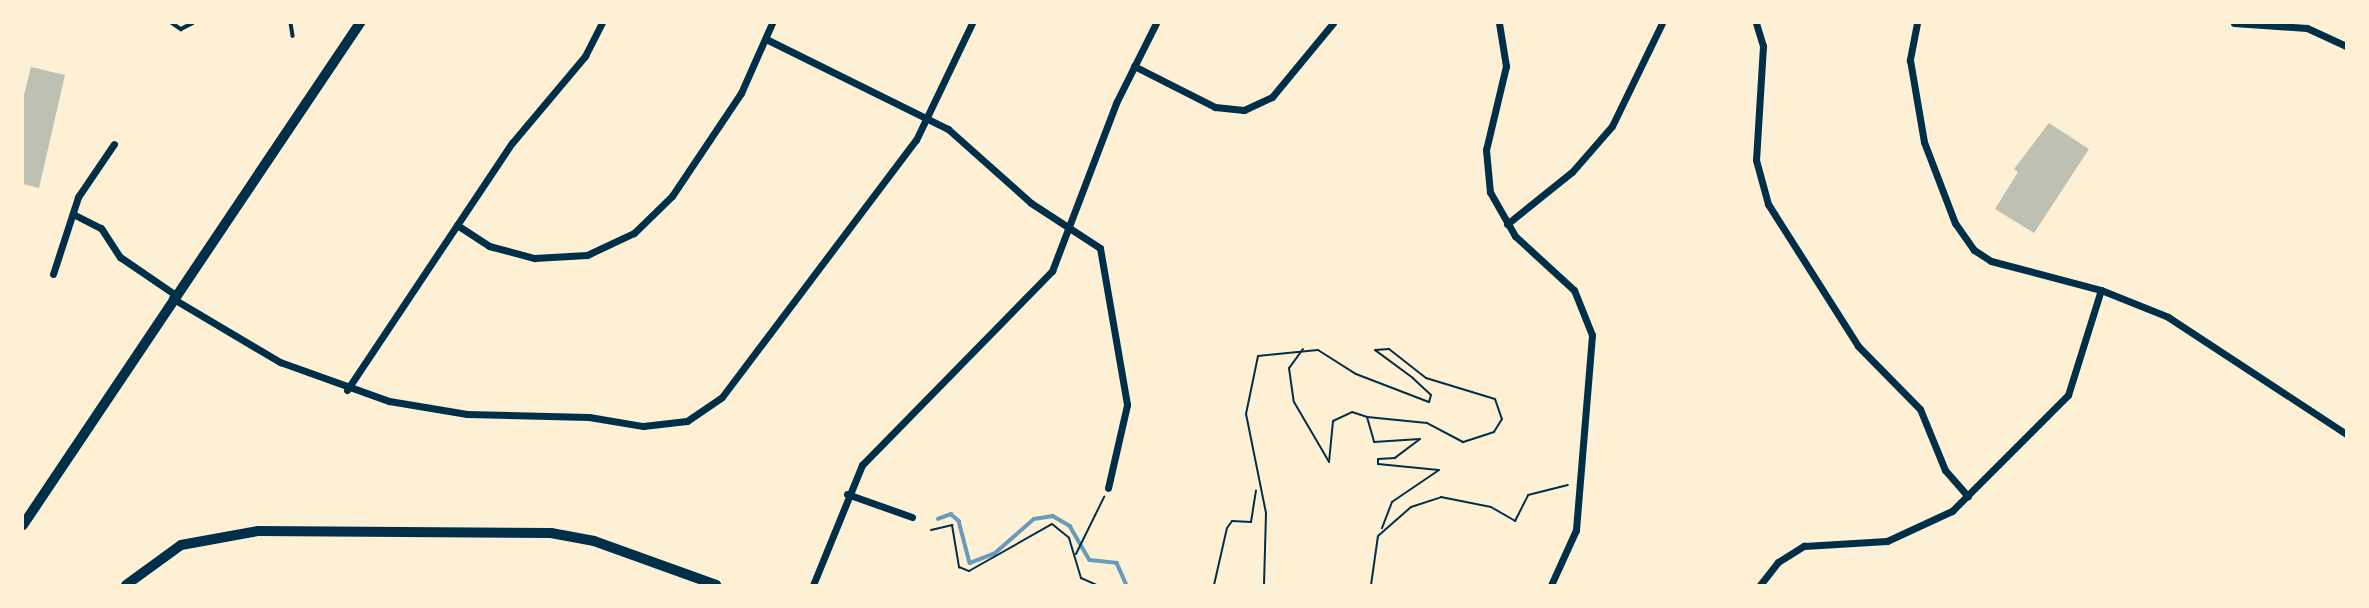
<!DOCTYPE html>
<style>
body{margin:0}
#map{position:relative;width:2369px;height:608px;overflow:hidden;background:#fdf0d5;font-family:Arial,sans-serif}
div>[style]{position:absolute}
.stream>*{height:3.5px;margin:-1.75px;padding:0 1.75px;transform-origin:1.75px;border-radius:1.75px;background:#669bbc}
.building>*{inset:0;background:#bec0b2}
.path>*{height:2px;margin:-1px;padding:0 1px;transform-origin:1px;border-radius:1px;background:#003049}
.service>*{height:3.5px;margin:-1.75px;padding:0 1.75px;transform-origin:1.75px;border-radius:1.75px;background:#003049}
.minor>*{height:7px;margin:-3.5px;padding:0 3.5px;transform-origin:3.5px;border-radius:3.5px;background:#003049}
.secondary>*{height:10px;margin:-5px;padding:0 5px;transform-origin:5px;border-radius:5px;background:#003049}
span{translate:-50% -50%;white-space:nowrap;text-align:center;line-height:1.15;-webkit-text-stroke:5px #fdf0d5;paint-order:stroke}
.frame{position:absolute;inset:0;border:24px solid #fdf0d5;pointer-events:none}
</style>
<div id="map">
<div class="stream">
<i style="left:938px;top:519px;width:14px;rotate:-21deg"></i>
<i style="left:951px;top:514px;width:11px;rotate:41deg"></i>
<i style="left:959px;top:521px;width:43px;rotate:75.3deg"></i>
<i style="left:970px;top:563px;width:26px;rotate:-21deg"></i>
<i style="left:994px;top:554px;width:53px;rotate:-41.2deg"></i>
<i style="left:1034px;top:519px;width:19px;rotate:-9deg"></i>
<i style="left:1053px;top:516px;width:20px;rotate:30deg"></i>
<i style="left:1070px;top:526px;width:39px;rotate:60deg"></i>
<i style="left:1090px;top:560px;width:27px;rotate:6deg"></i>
<i style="left:1117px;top:563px;width:24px;rotate:66deg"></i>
</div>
<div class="building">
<i style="clip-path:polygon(31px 67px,65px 75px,39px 188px,23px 184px,23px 99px)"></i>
<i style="clip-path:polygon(2049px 123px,2089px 149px,2034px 233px,1995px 209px,2018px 172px,2014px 169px)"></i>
</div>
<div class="path">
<i style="left:1303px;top:349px;width:24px;rotate:126deg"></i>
<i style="left:1289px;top:368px;width:34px;rotate:82deg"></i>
<i style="left:1294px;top:402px;width:69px;rotate:59.7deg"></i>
<i style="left:1329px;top:462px;width:41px;rotate:-84.4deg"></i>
<i style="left:1333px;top:421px;width:21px;rotate:-25deg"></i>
<i style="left:1352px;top:412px;width:16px;rotate:18deg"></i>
<i style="left:1367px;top:417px;width:26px;rotate:74deg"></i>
<i style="left:1374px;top:442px;width:46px;rotate:-3.7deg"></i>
<i style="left:1420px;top:439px;width:31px;rotate:143deg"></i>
<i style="left:1395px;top:458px;width:17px;rotate:177deg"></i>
<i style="left:1378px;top:459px;width:5px;rotate:90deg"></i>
<i style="left:1378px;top:464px;width:61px;rotate:5.6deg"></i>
<i style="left:1439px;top:470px;width:57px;rotate:145.8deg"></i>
<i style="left:1392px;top:502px;width:28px;rotate:111deg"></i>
<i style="left:931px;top:530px;width:22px;rotate:-13deg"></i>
<i style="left:952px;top:525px;width:43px;rotate:80.5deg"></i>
<i style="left:959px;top:567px;width:11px;rotate:22deg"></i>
<i style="left:969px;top:571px;width:95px;rotate:-29.5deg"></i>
<i style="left:1052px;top:524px;width:22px;rotate:39deg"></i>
<i style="left:1069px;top:538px;width:42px;rotate:73.3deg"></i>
<i style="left:1081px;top:578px;width:17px;rotate:24deg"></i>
<i style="left:1076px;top:554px;width:64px;rotate:-63.8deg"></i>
<i style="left:1214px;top:585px;width:58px;rotate:-77.2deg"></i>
<i style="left:1227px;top:528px;width:9px;rotate:-54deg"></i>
<i style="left:1232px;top:521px;width:19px;rotate:3deg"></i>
<i style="left:1251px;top:522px;width:32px;rotate:-81deg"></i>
<i style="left:1264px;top:585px;width:72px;rotate:-88.4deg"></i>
<i style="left:1266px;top:513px;width:101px;rotate:-101.4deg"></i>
<i style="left:1246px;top:414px;width:59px;rotate:-78.3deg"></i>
<i style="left:1258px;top:356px;width:60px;rotate:-5.7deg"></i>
<i style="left:1318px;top:350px;width:45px;rotate:32.3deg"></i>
<i style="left:1356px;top:374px;width:78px;rotate:21deg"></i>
<i style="left:1429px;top:402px;width:7px;rotate:-74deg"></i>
<i style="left:1431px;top:395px;width:25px;rotate:-137deg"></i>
<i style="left:1413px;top:378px;width:47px;rotate:-143.6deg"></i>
<i style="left:1375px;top:350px;width:14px;rotate:-4deg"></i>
<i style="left:1389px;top:349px;width:47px;rotate:38.1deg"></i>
<i style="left:1426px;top:378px;width:72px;rotate:16.9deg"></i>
<i style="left:1495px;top:399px;width:21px;rotate:71deg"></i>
<i style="left:1502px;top:419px;width:15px;rotate:122deg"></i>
<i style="left:1494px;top:432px;width:33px;rotate:162deg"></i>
<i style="left:1463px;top:442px;width:41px;rotate:-152.2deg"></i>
<i style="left:1427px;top:423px;width:60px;rotate:-174.3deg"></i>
<i style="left:1371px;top:585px;width:49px;rotate:-81.9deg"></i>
<i style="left:1378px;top:536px;width:44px;rotate:-41.3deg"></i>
<i style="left:1411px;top:507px;width:32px;rotate:-18deg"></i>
<i style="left:1441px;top:497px;width:51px;rotate:11.3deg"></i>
<i style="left:1491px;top:507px;width:28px;rotate:30deg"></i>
<i style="left:1515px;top:521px;width:29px;rotate:-63deg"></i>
<i style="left:1528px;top:495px;width:41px;rotate:-14deg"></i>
</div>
<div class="service">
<i style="left:172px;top:23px;width:11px;rotate:34deg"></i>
<i style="left:181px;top:29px;width:13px;rotate:-27deg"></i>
<i style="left:291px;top:23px;width:13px;rotate:81deg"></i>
</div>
<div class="minor">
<i style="left:1499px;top:23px;width:44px;rotate:80.8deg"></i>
<i style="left:1506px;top:66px;width:86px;rotate:103.4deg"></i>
<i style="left:1486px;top:150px;width:42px;rotate:84.6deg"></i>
<i style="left:1490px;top:192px;width:51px;rotate:60.4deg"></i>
<i style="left:1515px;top:236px;width:80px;rotate:42.5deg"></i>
<i style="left:1574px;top:290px;width:48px;rotate:68.2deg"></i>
<i style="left:1592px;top:335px;width:196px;rotate:94.7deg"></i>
<i style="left:1576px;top:530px;width:60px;rotate:114.4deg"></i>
<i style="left:1756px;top:23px;width:24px;rotate:73deg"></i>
<i style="left:1763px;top:46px;width:114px;rotate:93.5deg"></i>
<i style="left:1756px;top:160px;width:46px;rotate:74.7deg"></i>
<i style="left:1768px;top:204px;width:168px;rotate:57.6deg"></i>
<i style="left:1858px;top:346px;width:88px;rotate:45.5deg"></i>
<i style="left:1920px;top:409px;width:66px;rotate:67.7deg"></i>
<i style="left:1945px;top:470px;width:35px;rotate:49deg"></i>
<i style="left:1917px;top:23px;width:38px;rotate:101deg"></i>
<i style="left:1910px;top:60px;width:83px;rotate:80.3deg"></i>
<i style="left:1924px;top:142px;width:87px;rotate:69.1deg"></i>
<i style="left:1955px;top:223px;width:33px;rotate:55deg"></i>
<i style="left:1974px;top:250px;width:20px;rotate:33deg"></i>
<i style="left:1991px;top:261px;width:114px;rotate:14.8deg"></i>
<i style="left:2101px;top:290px;width:72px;rotate:21.9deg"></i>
<i style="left:2168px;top:317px;width:213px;rotate:33.3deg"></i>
<i style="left:2234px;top:23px;width:73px;rotate:3.9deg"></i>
<i style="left:2307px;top:28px;width:43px;rotate:24.8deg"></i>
<i style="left:768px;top:40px;width:201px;rotate:26.3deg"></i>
<i style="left:948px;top:129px;width:111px;rotate:41.7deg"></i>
<i style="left:1031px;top:203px;width:82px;rotate:33.1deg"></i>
<i style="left:1100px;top:248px;width:159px;rotate:80.2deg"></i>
<i style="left:1127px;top:405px;width:85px;rotate:102.9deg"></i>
<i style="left:1134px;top:66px;width:91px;rotate:26.8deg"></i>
<i style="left:1215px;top:107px;width:29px;rotate:6deg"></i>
<i style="left:1244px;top:110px;width:31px;rotate:-25deg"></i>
<i style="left:1272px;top:97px;width:96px;rotate:-50.5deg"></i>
<i style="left:73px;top:214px;width:31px;rotate:27deg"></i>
<i style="left:101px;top:228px;width:35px;rotate:57deg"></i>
<i style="left:120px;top:257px;width:65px;rotate:34.4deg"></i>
<i style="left:1507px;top:224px;width:83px;rotate:-38.7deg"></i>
<i style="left:1572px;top:172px;width:61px;rotate:-49deg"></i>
<i style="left:1612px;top:126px;width:114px;rotate:-64.1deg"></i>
<i style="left:457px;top:225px;width:38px;rotate:33deg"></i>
<i style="left:489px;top:246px;width:47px;rotate:14.9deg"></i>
<i style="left:534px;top:258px;width:53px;rotate:-3.2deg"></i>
<i style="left:587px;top:255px;width:52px;rotate:-25.1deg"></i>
<i style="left:634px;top:233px;width:53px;rotate:-44.2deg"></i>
<i style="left:672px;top:196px;width:124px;rotate:-56.2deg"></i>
<i style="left:741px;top:93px;width:77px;rotate:-66.1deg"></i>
<i style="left:53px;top:274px;width:81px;rotate:-72deg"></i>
<i style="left:78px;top:197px;width:64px;rotate:-55.8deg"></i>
<i style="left:172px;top:298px;width:126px;rotate:30.7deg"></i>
<i style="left:280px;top:362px;width:116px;rotate:19.7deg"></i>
<i style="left:389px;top:401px;width:79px;rotate:9.5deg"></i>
<i style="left:467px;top:414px;width:122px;rotate:1.4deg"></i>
<i style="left:589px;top:417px;width:55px;rotate:9.5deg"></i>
<i style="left:643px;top:426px;width:44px;rotate:-6.5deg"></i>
<i style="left:687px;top:421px;width:42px;rotate:-34.4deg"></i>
<i style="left:722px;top:397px;width:322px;rotate:-53deg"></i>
<i style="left:916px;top:140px;width:130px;rotate:-64.4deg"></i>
<i style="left:347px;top:390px;width:297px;rotate:-56.3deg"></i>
<i style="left:512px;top:143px;width:114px;rotate:-50deg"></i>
<i style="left:585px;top:56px;width:37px;rotate:-63deg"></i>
<i style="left:847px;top:494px;width:69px;rotate:19.5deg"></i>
<i style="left:813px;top:585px;width:130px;rotate:-67.8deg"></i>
<i style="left:862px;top:465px;width:272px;rotate:-45.6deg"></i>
<i style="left:1052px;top:271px;width:180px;rotate:-69.1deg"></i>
<i style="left:1116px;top:103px;width:89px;rotate:-63.4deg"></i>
<i style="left:1760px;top:585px;width:29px;rotate:-52deg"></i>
<i style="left:1778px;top:562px;width:31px;rotate:-32deg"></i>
<i style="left:1804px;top:546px;width:83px;rotate:-3.4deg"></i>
<i style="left:1887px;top:541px;width:72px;rotate:-24.8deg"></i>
<i style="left:1952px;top:511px;width:164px;rotate:-45deg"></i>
<i style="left:2068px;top:395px;width:110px;rotate:-72.6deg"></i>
</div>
<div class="secondary">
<i style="left:23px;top:525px;width:605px;rotate:-56.13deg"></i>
<i style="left:126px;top:585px;width:68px;rotate:-36deg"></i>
<i style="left:181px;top:545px;width:78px;rotate:-10.3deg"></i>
<i style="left:258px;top:531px;width:293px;rotate:0.4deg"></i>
<i style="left:551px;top:533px;width:44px;rotate:10.5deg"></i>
<i style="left:594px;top:541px;width:130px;rotate:19.8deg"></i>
</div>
<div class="frame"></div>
</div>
